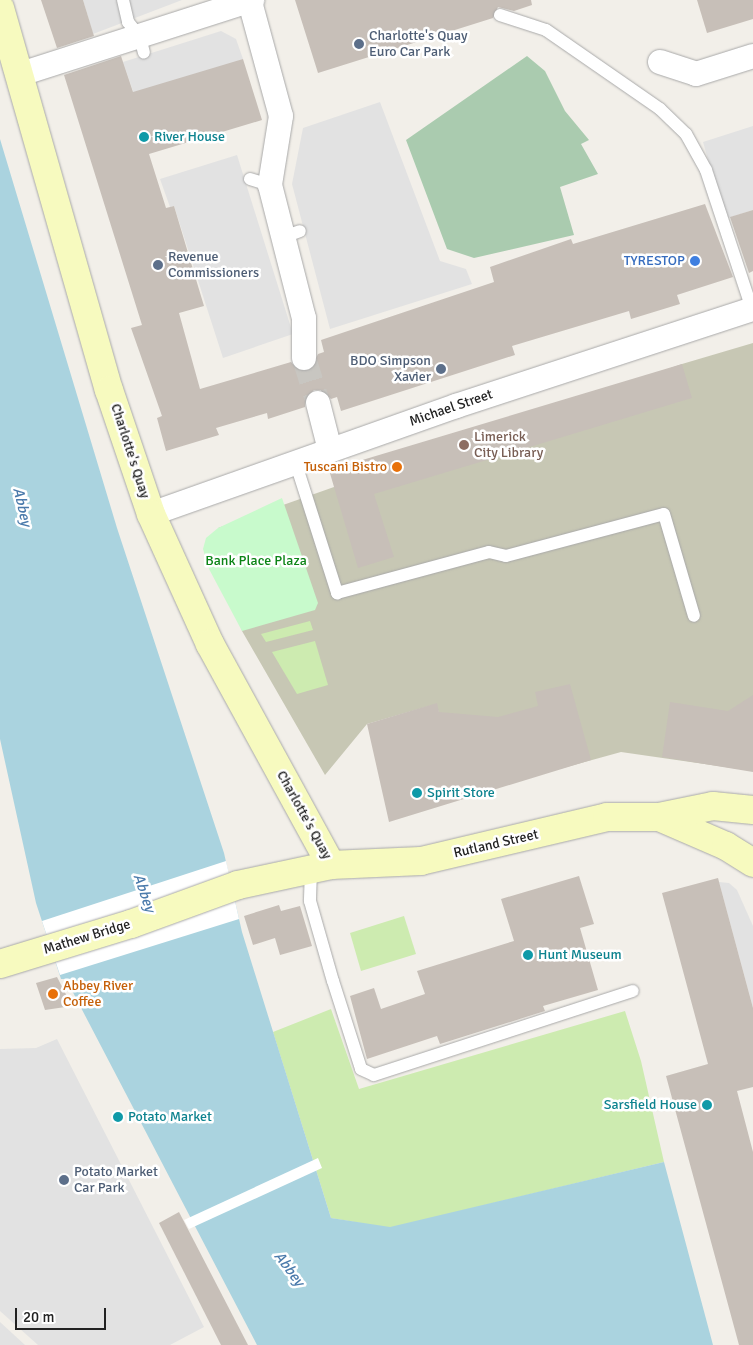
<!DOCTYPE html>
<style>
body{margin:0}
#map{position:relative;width:753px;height:1345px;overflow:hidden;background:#f2efe9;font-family:Signika,sans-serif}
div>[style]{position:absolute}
.construction>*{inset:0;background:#c7c7b4}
.grass>*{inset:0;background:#cdebb0}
.cemetery>*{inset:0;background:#aacbaf}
.park>*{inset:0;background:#c8facc}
.parking>*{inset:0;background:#e2e2e2}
.water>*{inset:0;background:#aad3df}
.pier>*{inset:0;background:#fff}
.building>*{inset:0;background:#c7bfb8}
.minor-tunnel>*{height:24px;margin-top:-12px;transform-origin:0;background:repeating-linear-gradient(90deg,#c8c6c1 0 24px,transparent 0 36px)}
.roads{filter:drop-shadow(0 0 1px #a9a9a9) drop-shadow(0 0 1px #a9a9a9)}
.service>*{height:12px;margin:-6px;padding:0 6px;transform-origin:6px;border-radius:6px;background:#fff}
.minor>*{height:24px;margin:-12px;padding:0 12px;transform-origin:12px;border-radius:12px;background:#fff}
.secondary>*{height:28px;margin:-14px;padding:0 14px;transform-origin:14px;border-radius:14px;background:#f7fabf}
.dots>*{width:14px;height:14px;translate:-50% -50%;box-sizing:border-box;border:2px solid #fff;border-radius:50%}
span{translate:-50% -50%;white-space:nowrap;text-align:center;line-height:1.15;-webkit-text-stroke:5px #fff;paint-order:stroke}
.service-label{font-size:14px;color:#4e5e75}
.left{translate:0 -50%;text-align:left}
.right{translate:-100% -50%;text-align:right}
.culture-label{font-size:14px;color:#0d838f}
.shop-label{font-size:14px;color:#366cbe}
.street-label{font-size:14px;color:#222}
.education-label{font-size:14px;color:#785e54}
.food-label{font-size:14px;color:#c56008}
.park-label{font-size:14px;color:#0c8416}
.water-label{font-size:15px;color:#4a7aab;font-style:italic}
.scale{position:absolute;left:15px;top:1308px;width:91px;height:22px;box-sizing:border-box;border:2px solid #222;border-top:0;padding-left:6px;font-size:15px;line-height:18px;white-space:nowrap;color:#222;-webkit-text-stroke:4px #fff;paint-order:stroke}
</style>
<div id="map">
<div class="construction">
<i style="clip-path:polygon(753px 343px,753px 771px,621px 752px,516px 781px,442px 722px,436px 704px,367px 724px,325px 775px,242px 631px,218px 528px,682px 364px)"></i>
</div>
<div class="grass">
<i style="clip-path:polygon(310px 621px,313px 630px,266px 642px,261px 634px)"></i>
<i style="clip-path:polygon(315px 641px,328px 685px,297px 694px,272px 652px)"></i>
<i style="clip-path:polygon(404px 916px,416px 954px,361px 971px,350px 933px)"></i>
<i style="clip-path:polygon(331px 1009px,359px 1089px,625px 1011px,641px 1061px,664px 1162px,390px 1228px,331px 1218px,273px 1032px)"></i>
</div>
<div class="cemetery">
<i style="clip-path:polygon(527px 56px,545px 71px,565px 111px,589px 140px,581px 144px,598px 174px,560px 187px,574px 235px,474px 258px,447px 249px,406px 140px)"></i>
</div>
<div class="park">
<i style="clip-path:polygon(282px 498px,318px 603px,315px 610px,242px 631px,209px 569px,203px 549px,206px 538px,218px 528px)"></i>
</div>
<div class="parking">
<i style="clip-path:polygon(83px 0,182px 0,93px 34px)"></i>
<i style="clip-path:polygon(221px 31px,236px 39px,243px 59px,137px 103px,123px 62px)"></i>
<i style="clip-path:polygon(380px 102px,440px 261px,466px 269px,472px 284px,330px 329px,292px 184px,303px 128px)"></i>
<i style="clip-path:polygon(753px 126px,753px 210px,725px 219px,703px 142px)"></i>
<i style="clip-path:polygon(237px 155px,293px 334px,223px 358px,174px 206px,170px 207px,160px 179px)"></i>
<i style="clip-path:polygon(719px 882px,729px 883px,737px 890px,753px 926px,753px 1008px)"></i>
<i style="clip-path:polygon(57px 1039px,204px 1327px,170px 1345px,38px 1345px,0 1311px,0 1049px,36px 1048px)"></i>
<i style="clip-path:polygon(0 1322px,25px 1345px,0 1345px)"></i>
</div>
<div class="water">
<i style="clip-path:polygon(0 139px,117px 528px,224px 853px,242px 932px,331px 1218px,390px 1227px,664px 1162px,713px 1345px,257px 1345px,66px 979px,61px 979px,36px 903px,0 739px)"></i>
</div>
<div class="pier">
<i style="clip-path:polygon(226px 861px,239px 919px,60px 975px,42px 921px)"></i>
<i style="clip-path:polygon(318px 1158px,322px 1168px,189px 1229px,184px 1220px)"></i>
</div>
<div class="building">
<i style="clip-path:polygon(41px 0,83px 0,94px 36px,57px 48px)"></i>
<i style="clip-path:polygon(295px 0,531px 0,532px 5px,514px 11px,498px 7px,493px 18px,318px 73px)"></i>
<i style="clip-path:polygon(697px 0,753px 0,753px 19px,707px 33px)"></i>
<i style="clip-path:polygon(121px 56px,133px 92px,243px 59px,262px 120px,149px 154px,166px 208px,174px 206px,204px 306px,179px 313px,200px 389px,291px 362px,298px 370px,310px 370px,318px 354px,324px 352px,321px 340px,494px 282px,490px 267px,571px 239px,573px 244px,705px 204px,733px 277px,677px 295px,680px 304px,631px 319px,629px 311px,512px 346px,515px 355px,341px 411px,337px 397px,331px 399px,322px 390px,314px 390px,305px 399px,305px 407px,268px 419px,267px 413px,216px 428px,219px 435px,166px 451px,157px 418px,162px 416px,131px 328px,142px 325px,64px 75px)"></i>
<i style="clip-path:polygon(753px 210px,753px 271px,749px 273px,730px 217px)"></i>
<i style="clip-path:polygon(682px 364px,692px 398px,374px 494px,394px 557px,358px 568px,329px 470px)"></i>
<i style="clip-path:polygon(570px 684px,591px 760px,389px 822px,367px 724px,437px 703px,439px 712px,498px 717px,538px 706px,535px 692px)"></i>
<i style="clip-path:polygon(753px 695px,753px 772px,662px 757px,670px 702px,728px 711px)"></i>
<i style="clip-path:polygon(579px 876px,594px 924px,580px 928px,598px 990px,543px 1006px,545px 1011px,440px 1044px,437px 1036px,367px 1059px,350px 996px,374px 988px,381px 1009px,425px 994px,417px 971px,514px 941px,501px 899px)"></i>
<i style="clip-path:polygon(718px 878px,753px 1008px,753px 1087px,737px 1091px,753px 1152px,753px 1345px,739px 1345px,666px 1076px,708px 1064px,662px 893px)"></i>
<i style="clip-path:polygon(279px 905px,281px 911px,300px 906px,312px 946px,280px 955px,275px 938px,253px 945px,244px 916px)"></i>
<i style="clip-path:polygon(57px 977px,72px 1006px,45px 1010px,36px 983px)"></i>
<i style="clip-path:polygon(179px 1212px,234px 1318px,248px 1345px,221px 1345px,159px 1223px)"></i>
</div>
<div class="minor-tunnel">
<i style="left:304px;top:358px;width:47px;rotate:72.7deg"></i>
</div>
<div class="roads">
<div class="service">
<i style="left:123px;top:0;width:23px;rotate:77deg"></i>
<i style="left:128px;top:22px;width:19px;rotate:51deg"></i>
<i style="left:140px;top:37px;width:16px;rotate:76deg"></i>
<i style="left:500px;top:15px;width:48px;rotate:18.1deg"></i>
<i style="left:546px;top:30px;width:139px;rotate:34.7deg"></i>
<i style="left:660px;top:109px;width:36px;rotate:44deg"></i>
<i style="left:686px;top:134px;width:41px;rotate:60.9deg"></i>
<i style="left:706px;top:170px;width:146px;rotate:71.7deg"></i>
<i style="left:250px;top:179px;width:21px;rotate:17deg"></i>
<i style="left:281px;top:238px;width:20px;rotate:-20deg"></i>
<i style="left:295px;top:461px;width:139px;rotate:72.3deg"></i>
<i style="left:337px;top:593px;width:157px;rotate:-15.1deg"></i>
<i style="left:489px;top:552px;width:17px;rotate:13deg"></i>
<i style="left:506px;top:556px;width:163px;rotate:-14.9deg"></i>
<i style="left:664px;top:514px;width:106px;rotate:73.6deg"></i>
<i style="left:311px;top:870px;width:31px;rotate:92deg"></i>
<i style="left:310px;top:901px;width:83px;rotate:74deg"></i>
<i style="left:333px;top:981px;width:92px;rotate:72.3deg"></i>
<i style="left:361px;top:1069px;width:14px;rotate:25deg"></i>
<i style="left:374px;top:1075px;width:272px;rotate:-18deg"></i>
</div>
<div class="minor">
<i style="left:250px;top:2px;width:118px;rotate:74.8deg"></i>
<i style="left:281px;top:116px;width:70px;rotate:99.1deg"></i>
<i style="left:270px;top:185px;width:137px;rotate:75.7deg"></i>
<i style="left:304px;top:318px;width:40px;rotate:90deg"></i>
<i style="left:660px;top:62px;width:38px;rotate:18deg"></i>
<i style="left:696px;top:74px;width:60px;rotate:-17.5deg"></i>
<i style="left:21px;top:74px;width:243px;rotate:-17.8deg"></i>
<i style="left:318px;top:403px;width:49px;rotate:75.7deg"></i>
<i style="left:151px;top:514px;width:324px;rotate:-19.5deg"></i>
<i style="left:456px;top:406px;width:312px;rotate:-18.1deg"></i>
</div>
<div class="secondary">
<i style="left:0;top:8px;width:397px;rotate:74.1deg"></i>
<i style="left:109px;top:390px;width:131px;rotate:71.3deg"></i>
<i style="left:151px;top:514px;width:143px;rotate:65.6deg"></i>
<i style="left:210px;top:644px;width:252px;rotate:61.3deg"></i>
<i style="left:659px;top:817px;width:73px;rotate:23.4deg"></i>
<i style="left:726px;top:846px;width:32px;rotate:32deg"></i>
<i style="left:0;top:964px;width:137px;rotate:-17deg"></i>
<i style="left:131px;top:924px;width:114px;rotate:-20deg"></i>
<i style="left:238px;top:885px;width:95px;rotate:-12.1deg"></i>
<i style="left:331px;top:865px;width:90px;rotate:-2.5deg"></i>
<i style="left:421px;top:861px;width:191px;rotate:-13.3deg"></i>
<i style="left:607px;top:817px;width:52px"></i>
<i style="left:659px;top:817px;width:55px;rotate:-11.5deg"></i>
<i style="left:713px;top:806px;width:40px;rotate:5.7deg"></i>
</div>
</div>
<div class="dots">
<i style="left:359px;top:44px;background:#5c6f8a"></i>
<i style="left:144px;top:137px;background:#0f9aa8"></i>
<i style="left:695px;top:261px;background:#3f7fe0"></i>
<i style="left:158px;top:265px;background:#5c6f8a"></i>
<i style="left:441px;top:369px;background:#5c6f8a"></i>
<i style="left:464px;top:445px;background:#8d6e63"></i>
<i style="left:397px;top:467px;background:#e8710a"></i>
<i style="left:417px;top:793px;background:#0f9aa8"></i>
<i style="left:528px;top:955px;background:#0f9aa8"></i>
<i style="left:53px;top:994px;background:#e8710a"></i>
<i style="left:707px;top:1105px;background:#0f9aa8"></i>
<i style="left:118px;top:1117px;background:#0f9aa8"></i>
<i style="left:64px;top:1180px;background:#5c6f8a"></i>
</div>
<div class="service-label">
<span class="left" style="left:369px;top:44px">Charlotte's Quay<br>Euro Car Park</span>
<span class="left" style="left:168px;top:265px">Revenue<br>Commissioners</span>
<span class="right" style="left:431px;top:369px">BDO Simpson<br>Xavier</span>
<span class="left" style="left:74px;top:1180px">Potato Market<br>Car Park</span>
</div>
<div class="culture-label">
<span class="left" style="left:154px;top:137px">River House</span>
<span class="left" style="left:427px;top:793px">Spirit Store</span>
<span class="left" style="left:538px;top:955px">Hunt Museum</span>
<span class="right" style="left:697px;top:1105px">Sarsfield House</span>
<span class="left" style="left:128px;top:1117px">Potato Market</span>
</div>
<div class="shop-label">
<span class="right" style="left:685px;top:261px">TYRESTOP</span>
</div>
<div class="street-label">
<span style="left:451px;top:408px;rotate:-19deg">Michael Street</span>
<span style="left:130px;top:451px;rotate:72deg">Charlotte's Quay</span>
<span style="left:304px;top:815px;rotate:61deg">Charlotte's Quay</span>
<span style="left:496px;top:844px;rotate:-13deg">Rutland Street</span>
<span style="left:87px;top:937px;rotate:-17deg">Mathew Bridge</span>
</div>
<div class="education-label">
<span class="left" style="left:474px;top:445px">Limerick<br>City Library</span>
</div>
<div class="food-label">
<span class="right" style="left:387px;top:467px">Tuscani Bistro</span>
<span class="left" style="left:63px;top:994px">Abbey River<br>Coffee</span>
</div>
<div class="park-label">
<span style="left:256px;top:561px">Bank Place Plaza</span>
</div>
<div class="water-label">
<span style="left:22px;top:507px;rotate:77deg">Abbey</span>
<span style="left:144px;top:893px;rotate:71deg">Abbey</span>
<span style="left:289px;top:1269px;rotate:53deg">Abbey</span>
</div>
<div class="scale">20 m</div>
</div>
